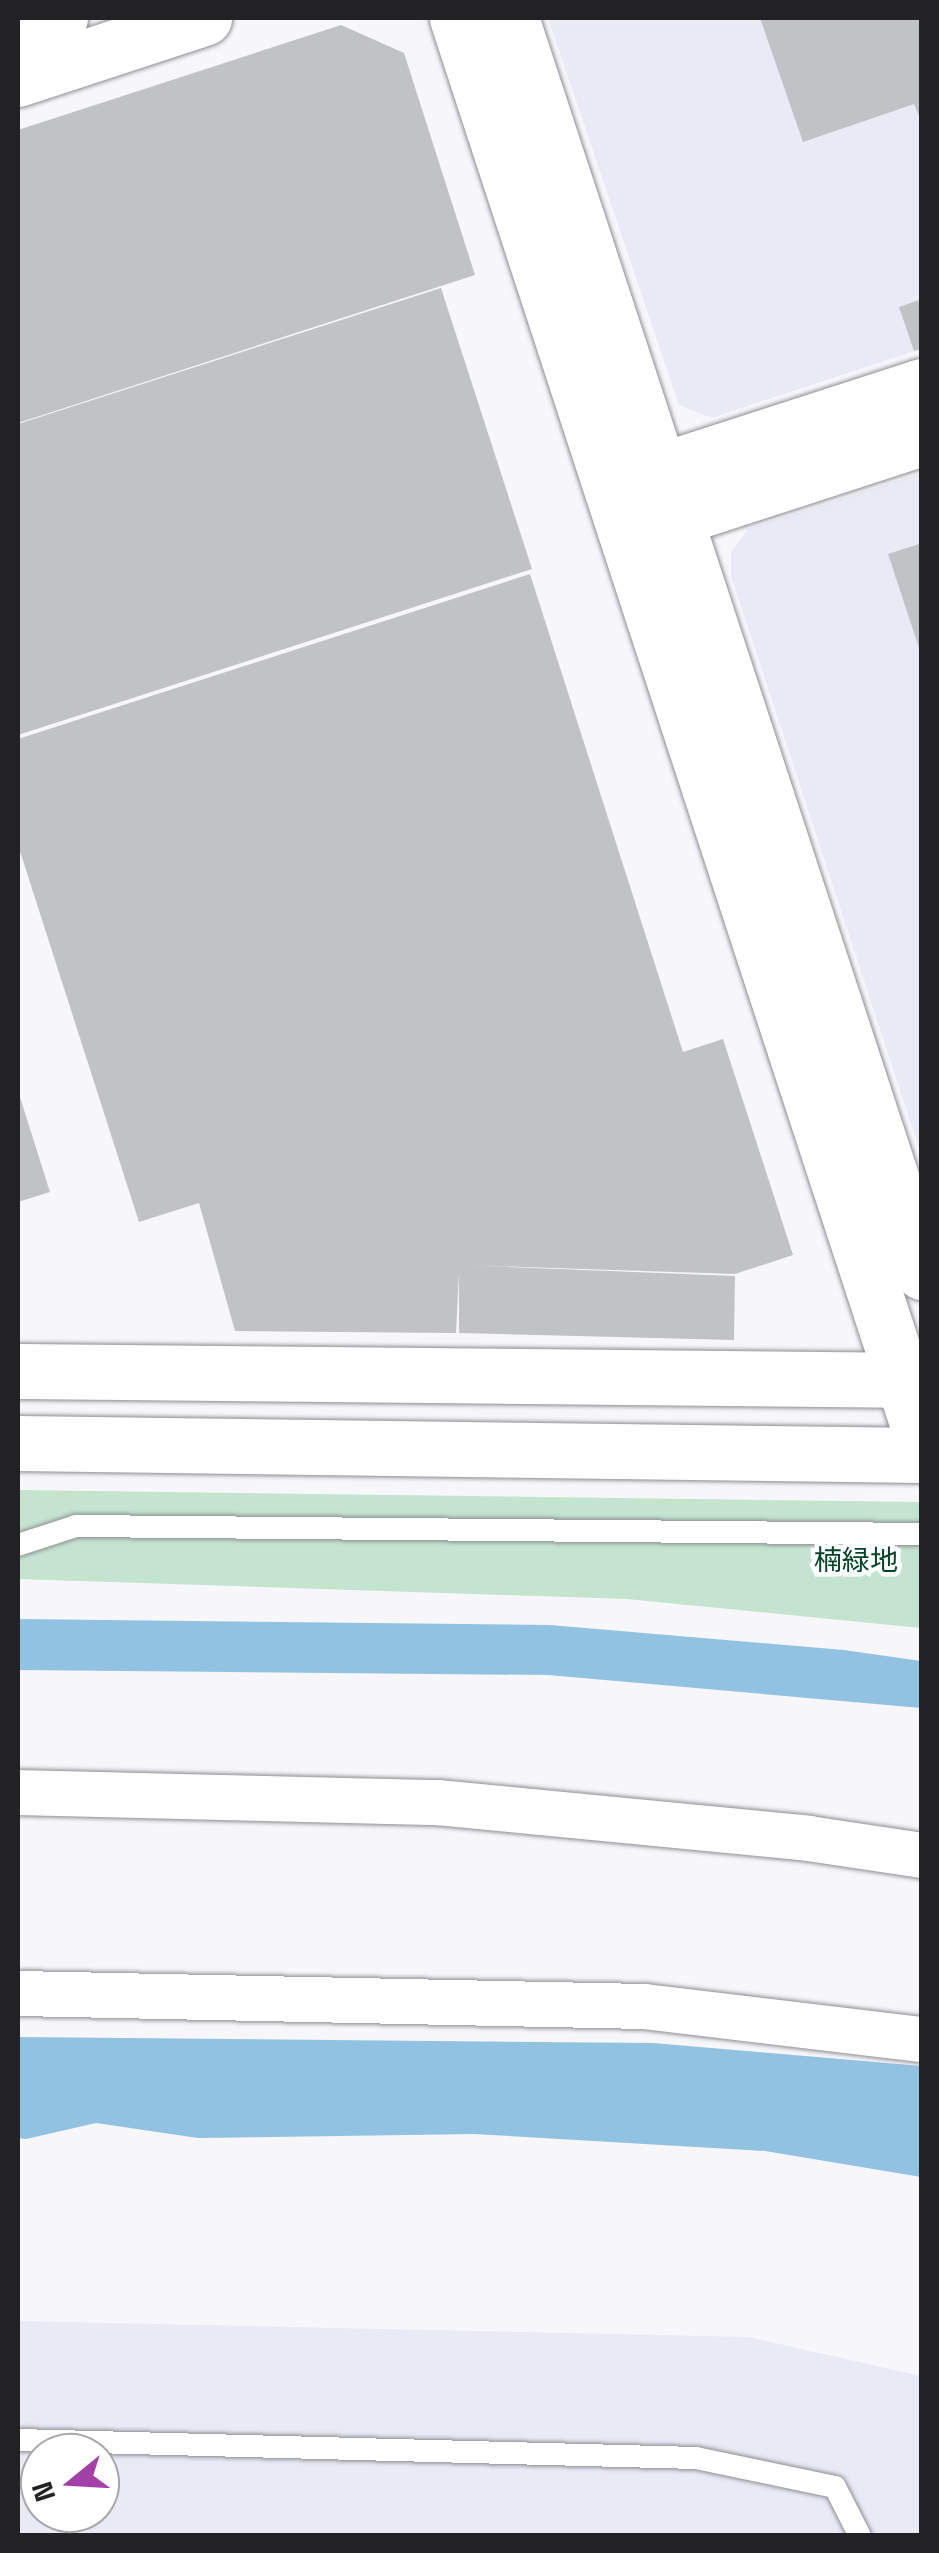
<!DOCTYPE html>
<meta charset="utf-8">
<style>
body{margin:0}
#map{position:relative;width:939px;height:2553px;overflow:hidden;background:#f6f6fb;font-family:"Space Grotesk","Noto Sans JP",sans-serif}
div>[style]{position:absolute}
.built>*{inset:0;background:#e9eaf6}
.green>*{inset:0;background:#c4e4d0}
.water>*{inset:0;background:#92c2e1}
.building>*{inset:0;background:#c1c2c6}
.roads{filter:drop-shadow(0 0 2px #8e8e92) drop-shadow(0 0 2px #8e8e92)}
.lane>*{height:22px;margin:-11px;padding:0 11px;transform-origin:11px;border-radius:11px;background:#fff}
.street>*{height:45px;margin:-22.5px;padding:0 22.5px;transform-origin:22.5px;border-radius:22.5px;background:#fff}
.secondary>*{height:55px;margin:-27.5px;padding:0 27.5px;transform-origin:27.5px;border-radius:27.5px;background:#fff}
span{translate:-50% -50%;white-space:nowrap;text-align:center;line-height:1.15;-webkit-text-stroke:9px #fff;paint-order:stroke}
.park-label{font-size:28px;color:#044429}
.frame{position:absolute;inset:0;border:20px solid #222224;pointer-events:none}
.north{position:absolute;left:20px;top:2433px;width:100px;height:100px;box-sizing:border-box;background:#fff;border:2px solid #a7a7a7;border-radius:50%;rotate:252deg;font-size:28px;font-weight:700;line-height:40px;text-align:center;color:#222224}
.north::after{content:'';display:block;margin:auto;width:35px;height:45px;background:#a340a7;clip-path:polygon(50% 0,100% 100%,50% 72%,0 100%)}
</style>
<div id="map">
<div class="built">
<i style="clip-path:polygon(548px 18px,921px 18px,921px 349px,711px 418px,679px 405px)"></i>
<i style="clip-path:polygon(921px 473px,921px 1154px,731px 576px,731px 552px,748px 529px)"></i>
<i style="clip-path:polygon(evenodd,18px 2321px,749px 2337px,921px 2376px,921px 2535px,18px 2536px,18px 2321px,40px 2453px,100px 2453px,100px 2513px,40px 2513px,40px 2453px)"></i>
</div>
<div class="green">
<i style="clip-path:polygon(18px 1490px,921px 1502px,921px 1628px,627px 1599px,18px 1579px)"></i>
</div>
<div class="water">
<i style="clip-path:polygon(18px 1619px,550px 1625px,844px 1650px,921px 1661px,921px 1708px,548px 1675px,18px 1670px)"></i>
<i style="clip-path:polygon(18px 2037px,653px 2043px,921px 2066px,921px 2177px,765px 2151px,474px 2134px,198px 2138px,96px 2123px,26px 2139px,18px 2138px)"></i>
</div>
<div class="building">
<i style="clip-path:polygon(760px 18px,922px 18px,922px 123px,914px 104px,803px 142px)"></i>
<i style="clip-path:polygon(341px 25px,404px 53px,475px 275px,18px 423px,18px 130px)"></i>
<i style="clip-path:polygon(441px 288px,532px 569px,18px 735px,18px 424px)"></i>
<i style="clip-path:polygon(922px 299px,922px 349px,914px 351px,899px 307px)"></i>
<i style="clip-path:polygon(922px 543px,922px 654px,921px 654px,888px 554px)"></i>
<i style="clip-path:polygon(530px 574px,683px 1052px,723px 1039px,793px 1255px,735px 1274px,459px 1265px,735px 1276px,734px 1340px,459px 1333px,459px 1273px,456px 1333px,235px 1331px,199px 1203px,139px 1222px,18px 845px,18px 739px)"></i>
<i style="clip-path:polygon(18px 1091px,50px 1192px,18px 1202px)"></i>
</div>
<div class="roads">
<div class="lane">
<i style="left:18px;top:1545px;width:61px;rotate:-18.1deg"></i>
<i style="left:76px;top:1526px;width:846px;rotate:0.54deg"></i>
<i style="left:18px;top:2440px;width:678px;rotate:1.52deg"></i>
<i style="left:696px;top:2458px;width:142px;rotate:11.8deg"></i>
<i style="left:835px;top:2487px;width:55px;rotate:63deg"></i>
</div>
<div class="street">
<i style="left:18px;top:1792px;width:419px;rotate:1.4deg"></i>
<i style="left:437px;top:1802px;width:373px;rotate:5.5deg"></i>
<i style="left:808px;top:1838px;width:115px;rotate:8.5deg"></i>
<i style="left:18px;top:1993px;width:626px;rotate:1.19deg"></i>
<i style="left:644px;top:2006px;width:280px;rotate:6.8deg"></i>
</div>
<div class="secondary">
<i style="left:457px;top:18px;width:1494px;rotate:71.87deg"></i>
<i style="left:511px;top:18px;width:1320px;rotate:71.85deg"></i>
<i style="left:18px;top:31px;width:44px;rotate:-17.2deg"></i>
<i style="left:18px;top:79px;width:196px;rotate:-18.2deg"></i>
<i style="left:628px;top:481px;width:309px;rotate:-17.9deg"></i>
<i style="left:639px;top:530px;width:298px;rotate:-18deg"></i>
<i style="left:18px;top:1371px;width:904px;rotate:0.57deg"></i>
<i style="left:18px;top:1443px;width:904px;rotate:0.76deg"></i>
</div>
</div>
<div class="park-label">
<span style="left:856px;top:1560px">楠緑地</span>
</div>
<div class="frame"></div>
<div class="north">N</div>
</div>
